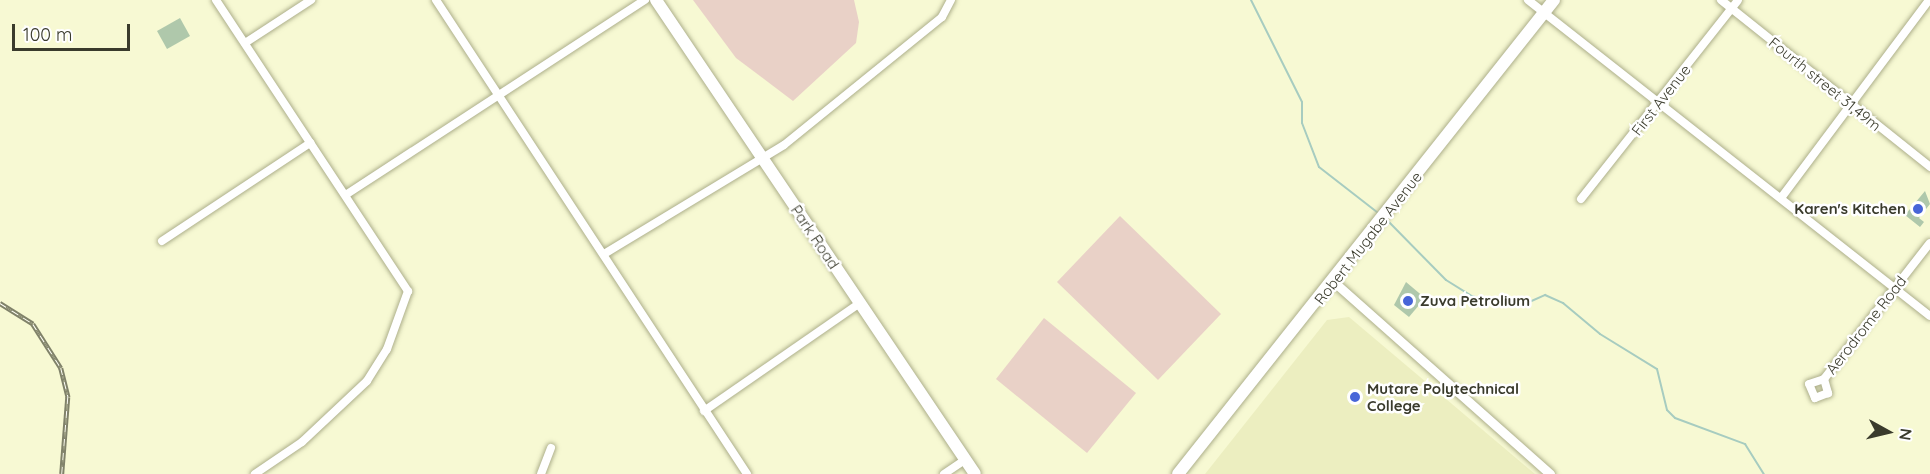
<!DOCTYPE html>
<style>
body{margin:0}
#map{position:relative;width:1930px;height:474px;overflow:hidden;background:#f7f9d3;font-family:Quicksand,sans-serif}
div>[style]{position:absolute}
.built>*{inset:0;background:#eceec0}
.green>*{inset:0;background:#e9d1c7}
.stream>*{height:2px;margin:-1px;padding:0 1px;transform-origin:1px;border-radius:1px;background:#a7ccc0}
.building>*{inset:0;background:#afc8ab}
.roads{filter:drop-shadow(0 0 2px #adaf8b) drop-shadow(0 0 2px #adaf8b)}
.minor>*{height:8px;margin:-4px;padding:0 4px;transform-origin:4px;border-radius:4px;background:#fff}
.tertiary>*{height:9px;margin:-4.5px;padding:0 4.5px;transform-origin:4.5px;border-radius:4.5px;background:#fff}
.trunk>*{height:12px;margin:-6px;padding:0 6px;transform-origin:6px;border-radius:6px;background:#fff}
.rail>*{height:4.5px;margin-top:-2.25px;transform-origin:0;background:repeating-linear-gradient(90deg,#fff 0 7px,#80826a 0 14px);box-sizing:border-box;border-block:2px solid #80826a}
.dots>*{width:16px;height:16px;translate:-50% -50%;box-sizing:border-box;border:3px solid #fff;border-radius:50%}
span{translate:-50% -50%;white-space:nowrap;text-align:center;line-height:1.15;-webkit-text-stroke:5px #fff;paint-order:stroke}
.street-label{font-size:15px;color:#3a3b2c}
.poi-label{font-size:15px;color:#3a3b2c;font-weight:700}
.right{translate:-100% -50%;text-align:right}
.left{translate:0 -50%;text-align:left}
.north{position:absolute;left:1858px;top:402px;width:60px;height:60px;-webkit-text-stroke:4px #fff;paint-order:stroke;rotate:98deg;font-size:16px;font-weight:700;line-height:24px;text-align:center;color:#3a3b2c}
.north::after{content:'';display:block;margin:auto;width:21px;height:27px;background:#3a3b2c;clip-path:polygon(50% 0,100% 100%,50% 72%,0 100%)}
.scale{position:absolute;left:12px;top:24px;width:118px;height:27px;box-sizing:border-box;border:3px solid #3a3b2c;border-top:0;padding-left:8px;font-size:18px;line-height:21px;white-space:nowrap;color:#3a3b2c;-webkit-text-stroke:4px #fff;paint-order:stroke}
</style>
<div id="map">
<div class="built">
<i style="clip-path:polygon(1349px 317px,1535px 474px,1205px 474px,1327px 320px)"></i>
</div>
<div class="green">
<i style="clip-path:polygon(693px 0,854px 0,859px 22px,856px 43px,793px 101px,736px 58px)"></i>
<i style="clip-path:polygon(1120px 216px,1221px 314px,1158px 380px,1057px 282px)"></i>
<i style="clip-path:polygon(1044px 318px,1136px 393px,1087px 453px,996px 379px)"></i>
</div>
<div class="stream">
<i style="left:1251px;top:0;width:114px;rotate:63.4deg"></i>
<i style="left:1302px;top:102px;width:21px;rotate:90deg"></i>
<i style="left:1302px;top:123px;width:47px;rotate:68.9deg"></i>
<i style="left:1319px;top:167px;width:75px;rotate:37.9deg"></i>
<i style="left:1385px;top:218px;width:87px;rotate:45.5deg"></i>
<i style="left:1446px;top:280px;width:31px;rotate:32deg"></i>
<i style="left:1472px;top:296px;width:30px;rotate:17deg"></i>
<i style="left:1501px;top:305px;width:26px;rotate:-4deg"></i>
<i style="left:1527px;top:303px;width:20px;rotate:-24deg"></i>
<i style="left:1545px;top:295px;width:20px;rotate:24deg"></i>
<i style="left:1563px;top:303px;width:48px;rotate:40deg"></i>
<i style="left:1600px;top:334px;width:67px;rotate:31.6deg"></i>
<i style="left:1657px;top:369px;width:42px;rotate:76.3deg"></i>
<i style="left:1667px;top:410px;width:11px;rotate:45deg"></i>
<i style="left:1675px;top:418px;width:75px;rotate:20.4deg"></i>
<i style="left:1745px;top:444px;width:36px;rotate:58deg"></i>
</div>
<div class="building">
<i style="clip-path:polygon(180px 18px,190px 36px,167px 49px,157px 31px)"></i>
<i style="clip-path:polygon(1925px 191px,1930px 204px,1919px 218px,1924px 222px,1920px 227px,1905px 215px)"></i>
<i style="clip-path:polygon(1406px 282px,1425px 298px,1409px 317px,1394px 305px)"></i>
</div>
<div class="roads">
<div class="minor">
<i style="left:216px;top:0;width:349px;rotate:56.6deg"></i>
<i style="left:408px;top:291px;width:62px;rotate:109.9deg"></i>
<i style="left:387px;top:349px;width:38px;rotate:122deg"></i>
<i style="left:367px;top:381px;width:89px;rotate:136.8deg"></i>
<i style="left:302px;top:442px;width:57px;rotate:145.8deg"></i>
<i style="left:436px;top:0;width:567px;rotate:56.73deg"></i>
<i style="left:1528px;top:0;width:511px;rotate:38.17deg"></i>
<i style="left:1721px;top:0;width:268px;rotate:38.6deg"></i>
<i style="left:245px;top:43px;width:79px;rotate:-33.1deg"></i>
<i style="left:347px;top:194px;width:356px;rotate:-33.1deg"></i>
<i style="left:1781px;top:198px;width:247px;rotate:-53.2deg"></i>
<i style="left:1581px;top:199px;width:253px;rotate:-51.7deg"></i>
<i style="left:162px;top:241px;width:178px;rotate:-33.5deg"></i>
<i style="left:604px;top:254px;width:210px;rotate:-31.2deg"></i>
<i style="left:784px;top:145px;width:203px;rotate:-39deg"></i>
<i style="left:942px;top:17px;width:19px;rotate:-62deg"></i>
<i style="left:1824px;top:379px;width:15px;rotate:74deg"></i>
<i style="left:1828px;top:393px;width:14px;rotate:159deg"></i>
<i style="left:1815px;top:398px;width:15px;rotate:-113deg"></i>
<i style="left:1809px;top:384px;width:16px;rotate:-18deg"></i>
<i style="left:1824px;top:379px;width:172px;rotate:-52.1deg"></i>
<i style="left:704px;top:411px;width:190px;rotate:-34.7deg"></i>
<i style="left:541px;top:474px;width:28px;rotate:-69deg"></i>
<i style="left:944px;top:474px;width:25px;rotate:-34deg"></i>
</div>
<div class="tertiary">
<i style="left:1334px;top:282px;width:289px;rotate:41.6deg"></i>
</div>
<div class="trunk">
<i style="left:656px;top:0;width:571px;rotate:56.06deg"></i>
<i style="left:1178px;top:474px;width:605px;rotate:-51.58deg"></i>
</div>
</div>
<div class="rail">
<i style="left:0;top:303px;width:39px;rotate:32deg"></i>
<i style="left:33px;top:324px;width:52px;rotate:57.5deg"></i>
<i style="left:61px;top:368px;width:30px;rotate:76deg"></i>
<i style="left:68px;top:397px;width:77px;rotate:94.5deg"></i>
</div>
<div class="dots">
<i style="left:1918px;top:209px;background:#4765d8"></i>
<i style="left:1408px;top:301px;background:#4765d8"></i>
<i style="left:1355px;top:397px;background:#4765d8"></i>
</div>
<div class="street-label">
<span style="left:1825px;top:84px;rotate:39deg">Fourth street 31,49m</span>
<span style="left:1661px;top:100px;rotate:-52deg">First Avenue</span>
<span style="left:815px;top:237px;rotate:56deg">Park Road</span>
<span style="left:1368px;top:238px;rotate:-52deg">Robert Mugabe Avenue</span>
<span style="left:1866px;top:325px;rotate:-52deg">Aerodrome Road</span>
</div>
<div class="poi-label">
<span class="right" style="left:1906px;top:209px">Karen's Kitchen</span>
<span class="left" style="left:1420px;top:301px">Zuva Petrolium</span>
<span class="left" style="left:1367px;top:397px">Mutare Polytechnical<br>College</span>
</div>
<div class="north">N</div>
<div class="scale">100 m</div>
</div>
